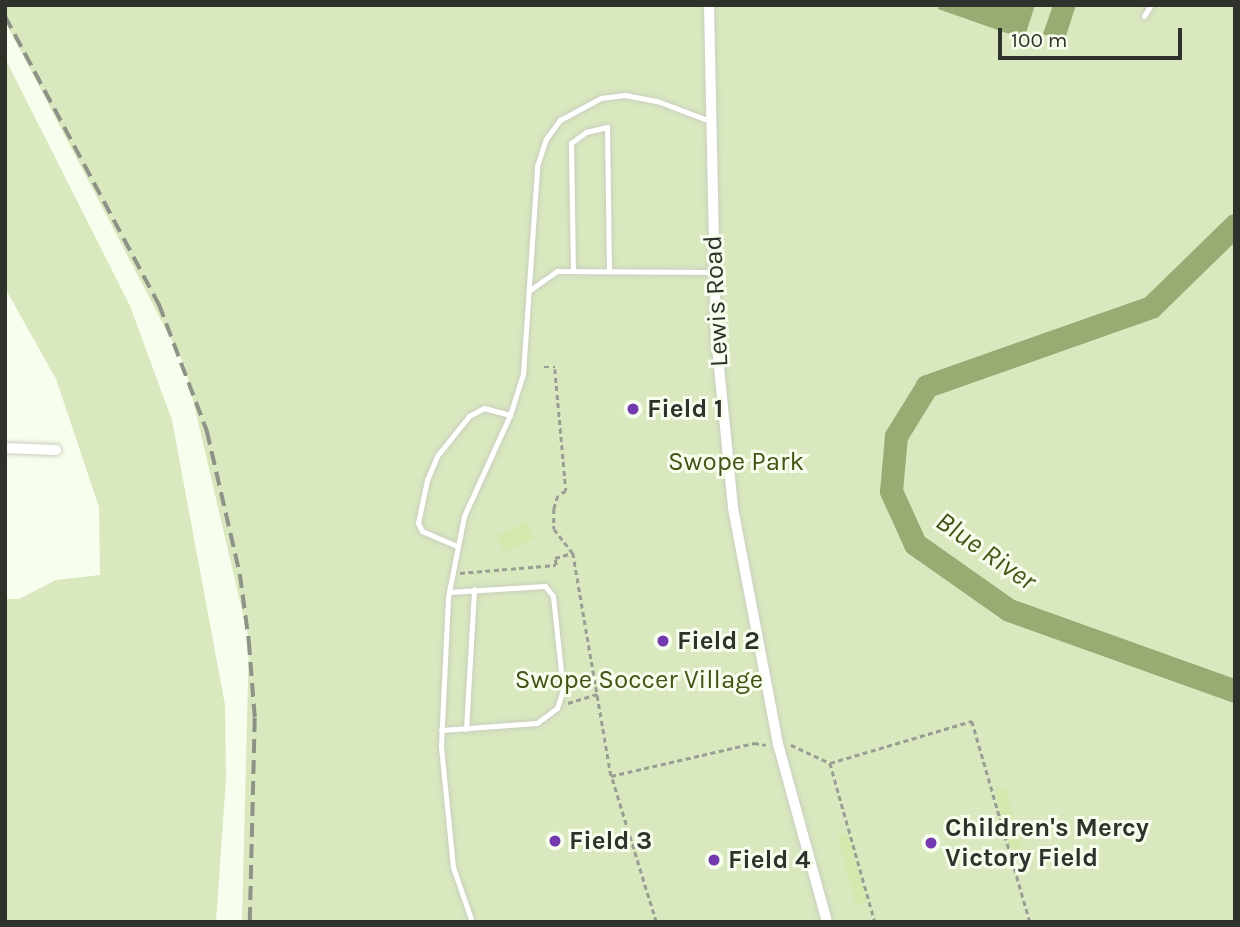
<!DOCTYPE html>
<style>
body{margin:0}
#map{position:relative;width:1240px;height:927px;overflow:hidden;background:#f7feed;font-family:Karla,sans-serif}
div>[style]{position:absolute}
.green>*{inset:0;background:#d9e8bf}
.water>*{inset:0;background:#98ab73}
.river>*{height:23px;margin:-11.5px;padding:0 11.5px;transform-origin:11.5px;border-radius:11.5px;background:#98ab73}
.building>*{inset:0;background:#d5e9ae}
.path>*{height:2.5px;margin-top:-1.25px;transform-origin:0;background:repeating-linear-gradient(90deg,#999e92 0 5px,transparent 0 8.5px)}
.roads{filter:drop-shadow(0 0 2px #c9cfbf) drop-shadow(0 0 2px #c9cfbf)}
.service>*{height:5px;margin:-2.5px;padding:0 2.5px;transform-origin:2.5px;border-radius:2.5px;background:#fff}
.minor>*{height:10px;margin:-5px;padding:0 5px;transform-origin:5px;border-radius:5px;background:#fff}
.rail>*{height:3.5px;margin-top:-1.75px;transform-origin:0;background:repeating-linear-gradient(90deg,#8e9387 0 14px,transparent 0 21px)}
.dots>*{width:19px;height:19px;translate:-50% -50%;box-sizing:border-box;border:4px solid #f7feed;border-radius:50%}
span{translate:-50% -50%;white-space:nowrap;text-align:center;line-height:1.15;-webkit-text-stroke:6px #f7feed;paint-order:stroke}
.street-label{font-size:26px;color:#2f322b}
.poi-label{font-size:26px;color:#2f322b;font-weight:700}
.left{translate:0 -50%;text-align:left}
.park-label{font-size:26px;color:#435416}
.water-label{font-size:28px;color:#455619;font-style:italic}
.frame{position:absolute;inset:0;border:7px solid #2f322b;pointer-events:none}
.scale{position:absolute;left:998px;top:28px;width:184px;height:32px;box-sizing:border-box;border:4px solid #2f322b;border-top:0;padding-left:9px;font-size:21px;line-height:24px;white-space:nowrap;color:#2f322b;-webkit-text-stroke:5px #f7feed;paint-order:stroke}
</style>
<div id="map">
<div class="green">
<i style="clip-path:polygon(5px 5px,1235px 5px,1235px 922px,242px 922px,249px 640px,185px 366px,5px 21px)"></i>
<i style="clip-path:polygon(5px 58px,130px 306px,172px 420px,225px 705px,226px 779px,216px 922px,5px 922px,5px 599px,19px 599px,56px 580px,100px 575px,99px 507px,56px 379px,5px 288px)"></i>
</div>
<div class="water">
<i style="clip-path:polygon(939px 5px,1035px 5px,1024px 39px,938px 9px)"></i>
<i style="clip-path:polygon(1053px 5px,1076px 5px,1064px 42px,1043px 34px)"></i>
</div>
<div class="river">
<i style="left:1235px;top:225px;width:117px;rotate:135.7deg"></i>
<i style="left:1151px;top:307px;width:238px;rotate:160.6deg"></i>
<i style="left:927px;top:386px;width:59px;rotate:121.8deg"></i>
<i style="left:896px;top:436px;width:55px;rotate:95.2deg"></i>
<i style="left:891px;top:491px;width:58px;rotate:65.6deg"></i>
<i style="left:915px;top:544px;width:115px;rotate:35.1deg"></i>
<i style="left:1009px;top:610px;width:240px;rotate:19.7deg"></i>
</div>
<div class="building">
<i style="clip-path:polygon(527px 521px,535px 538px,504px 552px,496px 536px)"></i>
<i style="clip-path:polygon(1005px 788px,1025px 857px,1014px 860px,995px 791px)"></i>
<i style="clip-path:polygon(848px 834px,867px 902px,856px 906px,837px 836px)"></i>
</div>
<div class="path">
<i style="left:544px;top:367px;width:11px"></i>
<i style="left:555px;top:369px;width:122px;rotate:84.8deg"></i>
<i style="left:566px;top:491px;width:9px;rotate:148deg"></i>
<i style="left:558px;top:496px;width:14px;rotate:107deg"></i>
<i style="left:554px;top:509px;width:20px;rotate:90deg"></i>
<i style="left:554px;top:529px;width:31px;rotate:52deg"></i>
<i style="left:573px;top:553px;width:226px;rotate:80.3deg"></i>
<i style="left:460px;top:573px;width:96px;rotate:-4.8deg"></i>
<i style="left:556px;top:565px;width:7px;rotate:-98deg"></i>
<i style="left:555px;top:558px;width:19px;rotate:-16deg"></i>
<i style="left:568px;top:703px;width:31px;rotate:-17deg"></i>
<i style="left:791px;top:745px;width:43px;rotate:24.8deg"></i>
<i style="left:830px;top:763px;width:148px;rotate:-16.5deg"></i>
<i style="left:972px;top:721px;width:209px;rotate:73.9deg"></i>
<i style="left:830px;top:763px;width:165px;rotate:74.2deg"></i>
<i style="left:656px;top:922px;width:153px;rotate:-107.1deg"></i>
<i style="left:611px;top:776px;width:147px;rotate:-13deg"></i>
<i style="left:754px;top:743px;width:12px;rotate:9deg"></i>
</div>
<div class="roads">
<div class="service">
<i style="left:1144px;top:16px;width:13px;rotate:-58deg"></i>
<i style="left:573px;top:271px;width:128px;rotate:-90.9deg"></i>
<i style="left:571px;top:143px;width:19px;rotate:-36deg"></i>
<i style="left:586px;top:132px;width:22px;rotate:-13deg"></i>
<i style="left:607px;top:127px;width:144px;rotate:89.2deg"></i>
<i style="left:530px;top:290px;width:33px;rotate:-35deg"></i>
<i style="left:557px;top:271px;width:156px;rotate:0.4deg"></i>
<i style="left:457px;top:546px;width:38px;rotate:-157deg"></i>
<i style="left:422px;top:531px;width:9px;rotate:-117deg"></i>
<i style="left:418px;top:523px;width:44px;rotate:-78.2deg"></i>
<i style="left:427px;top:480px;width:26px;rotate:-67deg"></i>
<i style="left:437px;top:456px;width:51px;rotate:-51.3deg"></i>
<i style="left:469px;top:416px;width:17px;rotate:-28deg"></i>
<i style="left:484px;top:408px;width:27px;rotate:15deg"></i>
<i style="left:466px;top:729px;width:140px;rotate:-86.7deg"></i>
<i style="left:441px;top:730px;width:96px;rotate:-4.2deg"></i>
<i style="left:537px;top:723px;width:25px;rotate:-37deg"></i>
<i style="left:557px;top:708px;width:19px;rotate:-72deg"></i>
<i style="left:563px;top:690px;width:95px;rotate:-96.1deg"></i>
<i style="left:553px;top:596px;width:13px;rotate:-129deg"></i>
<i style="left:545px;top:586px;width:96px;rotate:176.4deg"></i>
<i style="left:472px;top:922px;width:58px;rotate:-109.1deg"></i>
<i style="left:453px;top:867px;width:122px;rotate:-95.7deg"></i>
<i style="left:441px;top:746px;width:149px;rotate:-87.3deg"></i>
<i style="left:448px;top:597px;width:83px;rotate:-78.8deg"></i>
<i style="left:464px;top:516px;width:111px;rotate:-65.5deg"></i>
<i style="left:510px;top:415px;width:43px;rotate:-72.4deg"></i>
<i style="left:523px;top:374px;width:208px;rotate:-86.1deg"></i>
<i style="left:537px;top:166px;width:28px;rotate:-72deg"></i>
<i style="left:546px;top:139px;width:24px;rotate:-54deg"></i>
<i style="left:560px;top:120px;width:47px;rotate:-28.2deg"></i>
<i style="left:601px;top:98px;width:24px;rotate:-7deg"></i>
<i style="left:625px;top:95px;width:33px;rotate:11deg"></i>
<i style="left:657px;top:101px;width:57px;rotate:20.7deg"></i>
</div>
<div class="minor">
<i style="left:709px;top:5px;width:332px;rotate:88.8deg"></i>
<i style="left:716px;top:337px;width:172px;rotate:84.3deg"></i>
<i style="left:733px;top:508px;width:240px;rotate:79.2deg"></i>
<i style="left:778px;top:744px;width:185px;rotate:74.6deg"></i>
<i style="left:5px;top:448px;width:51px;rotate:2.2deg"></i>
</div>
</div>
<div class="rail">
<i style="left:5px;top:16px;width:327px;rotate:61.9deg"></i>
<i style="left:159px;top:304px;width:136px;rotate:69.3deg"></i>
<i style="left:207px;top:431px;width:147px;rotate:77deg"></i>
<i style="left:240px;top:574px;width:68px;rotate:82.3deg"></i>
<i style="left:249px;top:641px;width:77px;rotate:85.5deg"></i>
<i style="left:255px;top:718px;width:204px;rotate:91.4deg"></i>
</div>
<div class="dots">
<i style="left:633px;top:409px;background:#7439af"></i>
<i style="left:663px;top:641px;background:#7439af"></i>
<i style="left:555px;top:841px;background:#7439af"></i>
<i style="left:931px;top:843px;background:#7439af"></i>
<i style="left:714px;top:860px;background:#7439af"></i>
</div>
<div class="street-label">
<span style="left:716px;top:301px;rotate:-93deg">Lewis Road</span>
</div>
<div class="poi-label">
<span class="left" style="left:647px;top:409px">Field 1</span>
<span class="left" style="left:677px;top:641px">Field 2</span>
<span class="left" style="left:945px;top:843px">Children's Mercy<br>Victory Field</span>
<span class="left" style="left:569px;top:841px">Field 3</span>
<span class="left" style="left:728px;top:860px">Field 4</span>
</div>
<div class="park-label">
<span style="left:736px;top:462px">Swope Park</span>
<span style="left:639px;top:680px">Swope Soccer Village</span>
</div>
<div class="water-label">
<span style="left:986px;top:551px;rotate:35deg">Blue River</span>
</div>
<div class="frame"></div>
<div class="scale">100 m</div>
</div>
